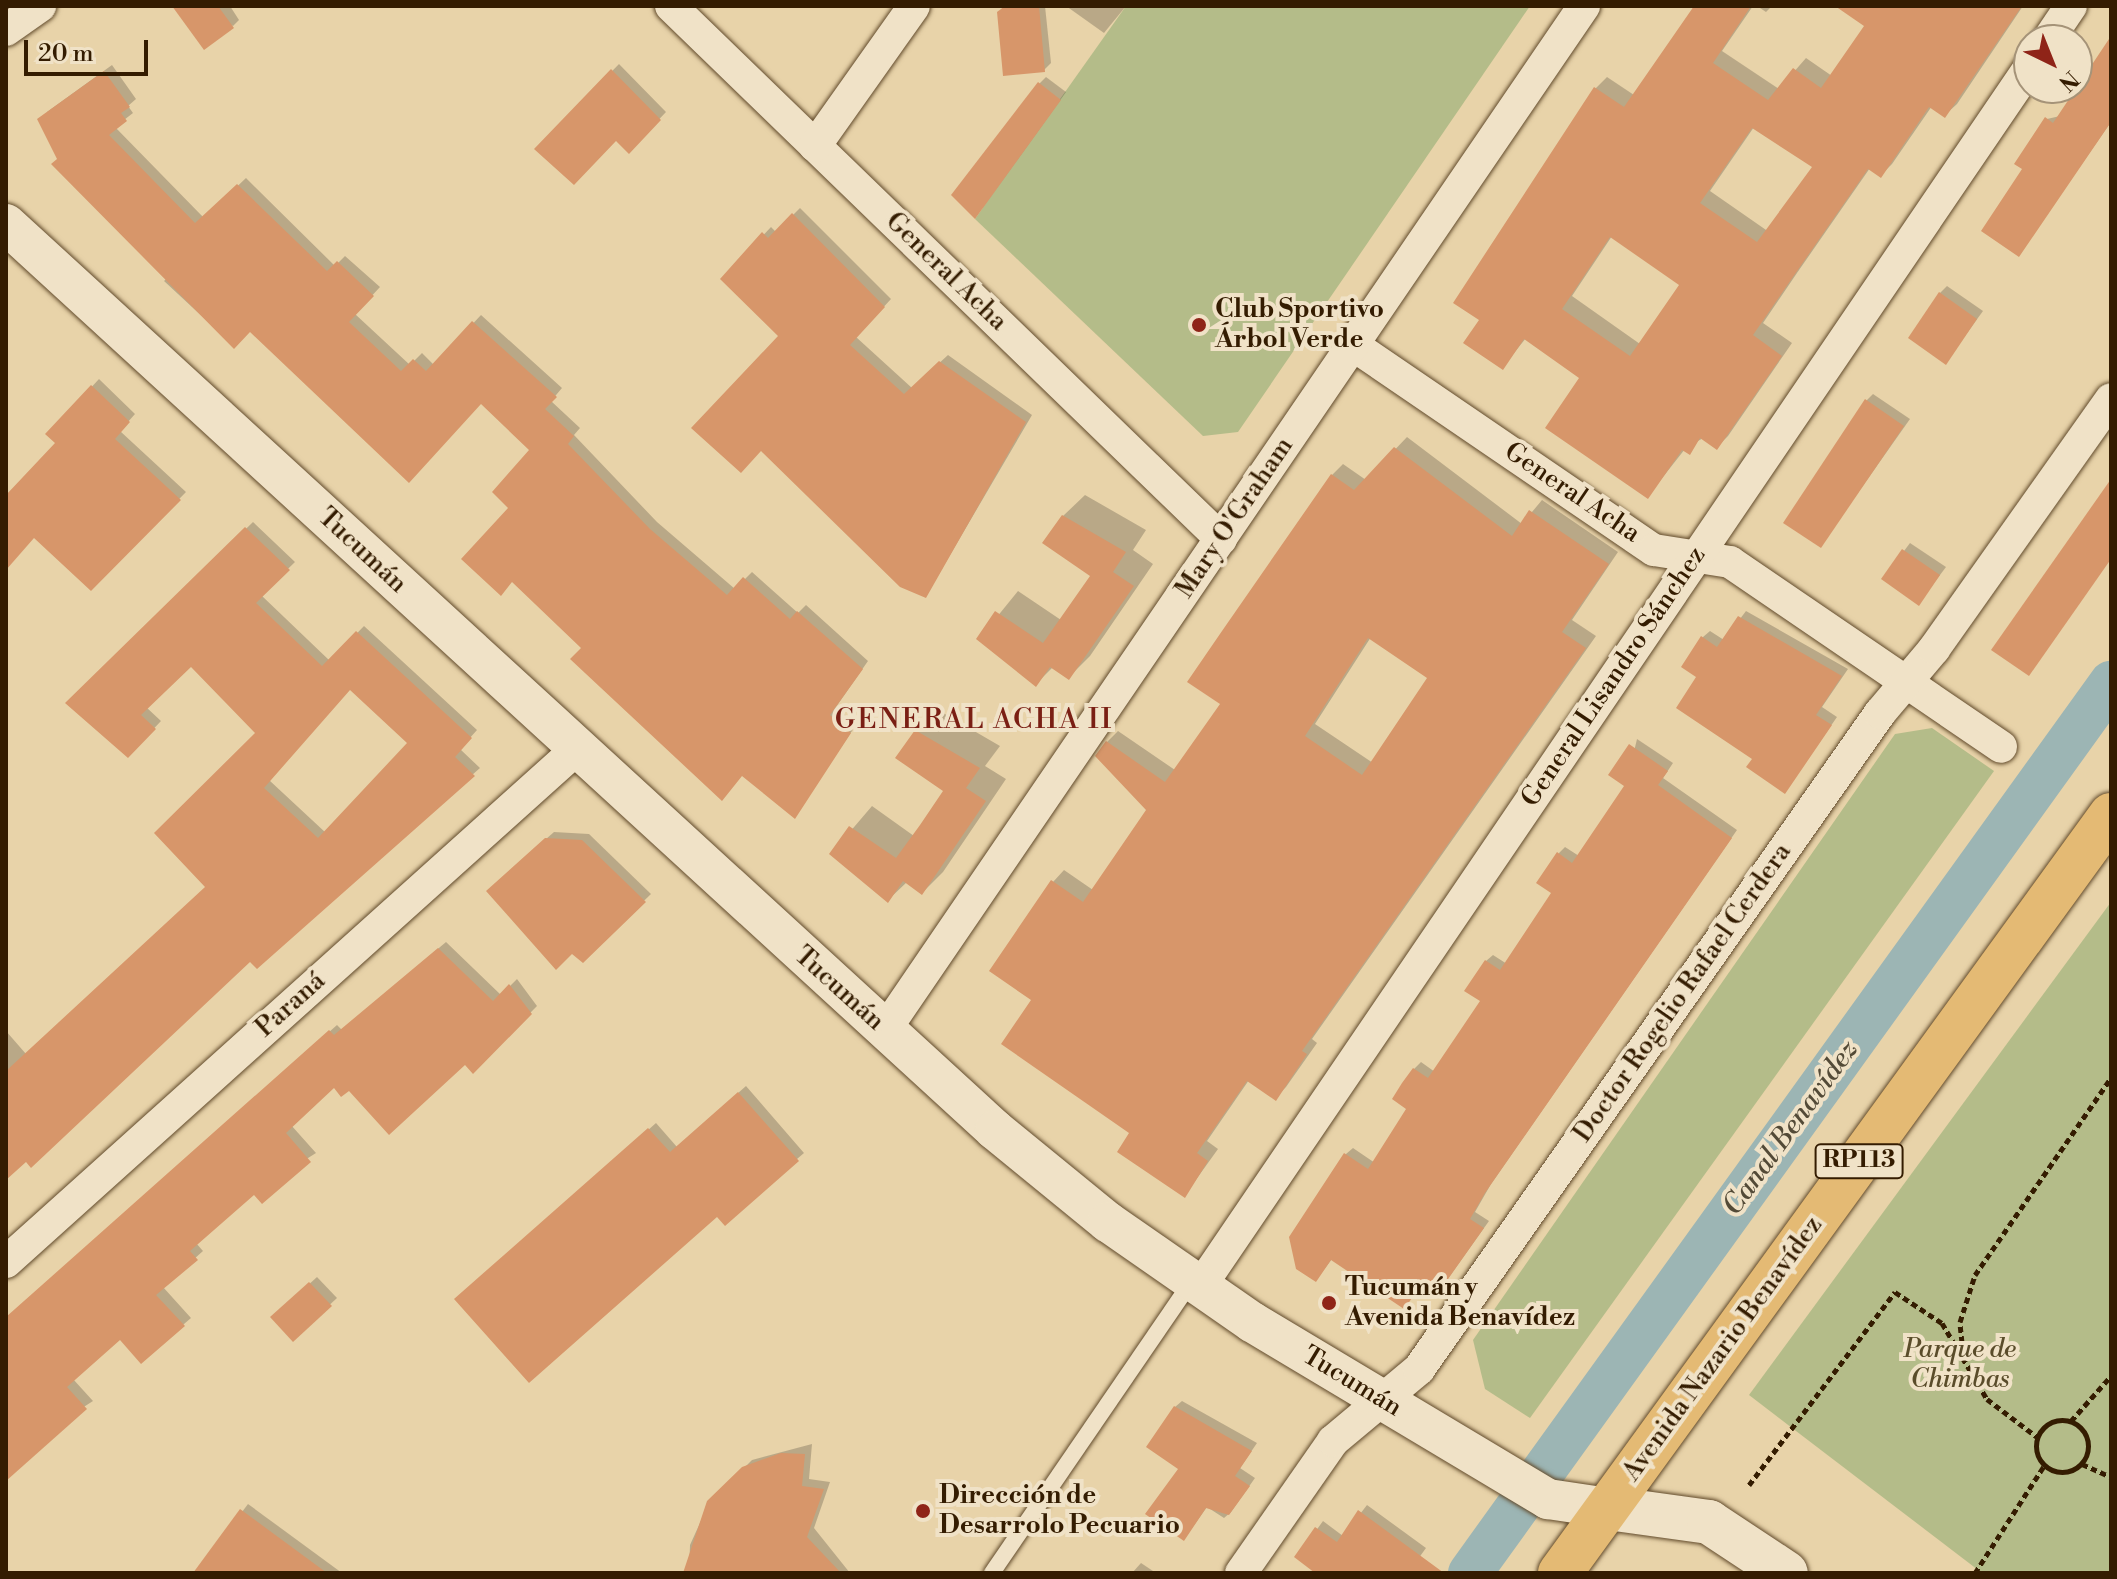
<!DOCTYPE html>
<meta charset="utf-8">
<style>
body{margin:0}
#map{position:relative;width:2117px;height:1579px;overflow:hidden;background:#e8d3a9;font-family:"Libre Bodoni",serif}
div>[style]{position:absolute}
.green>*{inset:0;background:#b4bc89}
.shadow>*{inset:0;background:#0003}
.canal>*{height:44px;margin:-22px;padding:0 22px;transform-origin:22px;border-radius:22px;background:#9cb5b4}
.building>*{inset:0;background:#d7966a}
.path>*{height:5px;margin-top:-2.5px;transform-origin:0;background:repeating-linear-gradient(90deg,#341c01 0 6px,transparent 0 10px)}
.path>.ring{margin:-2.5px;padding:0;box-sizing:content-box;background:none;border:5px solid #341c01;border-radius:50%}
.roads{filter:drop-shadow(0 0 2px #614a2b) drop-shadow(0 0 2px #614a2b)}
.service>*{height:16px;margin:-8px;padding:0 8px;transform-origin:8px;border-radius:8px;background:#f0e2c7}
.minor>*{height:32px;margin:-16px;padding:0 16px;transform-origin:16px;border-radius:16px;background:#f0e2c7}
.tertiary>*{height:40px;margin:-20px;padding:0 20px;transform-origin:20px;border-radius:20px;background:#f0e2c7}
.secondary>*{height:44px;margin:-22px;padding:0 22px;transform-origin:22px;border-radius:22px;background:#f0e2c7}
.primary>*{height:44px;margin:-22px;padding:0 22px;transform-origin:22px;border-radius:22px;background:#e4ba74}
.dots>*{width:22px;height:22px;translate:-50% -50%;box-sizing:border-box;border:4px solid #f0e2c7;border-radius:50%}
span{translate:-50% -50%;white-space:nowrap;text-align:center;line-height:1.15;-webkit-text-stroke:8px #f0e2c7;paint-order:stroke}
.shield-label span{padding:2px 6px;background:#f0e2c7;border:2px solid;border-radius:6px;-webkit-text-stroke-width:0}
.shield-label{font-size:24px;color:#341c01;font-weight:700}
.street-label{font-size:26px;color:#341c01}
.poi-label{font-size:26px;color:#341c01;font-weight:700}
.left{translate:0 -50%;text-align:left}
.park-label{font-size:26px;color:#5a4c2a;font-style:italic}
.neighbourhood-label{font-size:28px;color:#7a1f14;letter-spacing:2px}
.water-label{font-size:28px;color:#534a37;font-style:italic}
.frame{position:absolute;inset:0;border:8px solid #341c01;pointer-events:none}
.north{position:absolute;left:2013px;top:24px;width:80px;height:80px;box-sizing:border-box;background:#f0e2c7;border:2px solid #a59378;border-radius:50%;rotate:137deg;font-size:22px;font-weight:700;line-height:32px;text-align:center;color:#341c01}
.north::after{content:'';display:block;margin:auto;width:28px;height:36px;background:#8f2418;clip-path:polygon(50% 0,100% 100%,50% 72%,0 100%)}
.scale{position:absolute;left:24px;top:40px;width:124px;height:36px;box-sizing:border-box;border:4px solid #341c01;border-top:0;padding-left:10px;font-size:24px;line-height:28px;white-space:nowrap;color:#341c01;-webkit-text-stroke:6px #f0e2c7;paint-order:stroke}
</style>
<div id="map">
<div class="green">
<i style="clip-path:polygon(1126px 6px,1530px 6px,1238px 432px,1203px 436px,975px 219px)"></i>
<i style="clip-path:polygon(1932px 728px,1994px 771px,1530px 1418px,1485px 1389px,1473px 1340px,1895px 734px)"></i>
<i style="clip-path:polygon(2111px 902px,2111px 1573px,1982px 1573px,1749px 1395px)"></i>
</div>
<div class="shadow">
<i style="clip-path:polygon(196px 6px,230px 6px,239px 20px,233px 26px)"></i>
<i style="clip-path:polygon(1005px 6px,1045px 6px,1051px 63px,1044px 70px,1000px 23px)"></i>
<i style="clip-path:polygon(1066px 6px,1126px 6px,1104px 33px)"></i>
<i style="clip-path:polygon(evenodd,1696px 6px,1753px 6px,1722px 51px,1779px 89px,1806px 58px,1832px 76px,1866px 26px,1838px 6px,2023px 6px,1957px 104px,1945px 115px,1932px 106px,1892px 164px,1881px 175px,1870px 168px,1797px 273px,1763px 323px,1792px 343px,1728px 436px,1717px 447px,1703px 438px,1685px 449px,1648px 496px,1582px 377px,1526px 338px,1502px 368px,1482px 320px,1456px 302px,1596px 88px,1607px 77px,1634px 95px,1696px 6px,1754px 127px,1815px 166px,1769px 232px,1710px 191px,1754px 127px,1696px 6px,1612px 236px,1682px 285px,1640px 344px,1572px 296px,1612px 236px)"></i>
<i style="clip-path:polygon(1757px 6px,1772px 6px,1766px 12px)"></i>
<i style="clip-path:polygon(2111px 40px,2111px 122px,2019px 254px,2025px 169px,2047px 119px,2060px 116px)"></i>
<i style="clip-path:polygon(619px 64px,666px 112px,629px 151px,616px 138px,536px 149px)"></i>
<i style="clip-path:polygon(112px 65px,136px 99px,128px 106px,133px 113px,115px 127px,204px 218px,246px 178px,335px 266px,345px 256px,380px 287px,355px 314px,410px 365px,422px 353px,434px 365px,481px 315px,562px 388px,551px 401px,580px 428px,574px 435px,657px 522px,735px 589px,752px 572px,798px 613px,806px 605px,868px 661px,836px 707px,856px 725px,795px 816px,583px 647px,513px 580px,511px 507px,532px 450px,481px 401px,250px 329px,234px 346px,164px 281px,170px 275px,59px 158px,47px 112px)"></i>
<i style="clip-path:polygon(1046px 77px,1066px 92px,982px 209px,1039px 84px)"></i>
<i style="clip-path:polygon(800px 208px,891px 299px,856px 337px,912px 388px,948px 355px,1032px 415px,926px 596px,781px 336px,722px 279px,771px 227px,776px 232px)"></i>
<i style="clip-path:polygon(1947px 286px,1983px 311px,1946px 362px,1940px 293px)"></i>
<i style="clip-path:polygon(99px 379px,135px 414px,120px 431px,186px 492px,91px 589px,6px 509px,6px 498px,58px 443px,48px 434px)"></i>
<i style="clip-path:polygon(1873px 394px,1910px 419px,1821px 545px,1867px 400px)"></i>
<i style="clip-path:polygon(evenodd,1407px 437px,1522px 524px,1542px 500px,1618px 552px,1572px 620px,1596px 636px,1312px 1039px,1317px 1043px,1286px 1087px,1275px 1098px,1249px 1080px,1207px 1141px,1218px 1149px,1185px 1195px,1034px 999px,1053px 882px,1064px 870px,1093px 890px,1148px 810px,1107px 742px,1118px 731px,1175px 770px,1222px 704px,1332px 475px,1343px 464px,1366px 480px,1407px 437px,1371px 637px,1430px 677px,1373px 763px,1315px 724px,1371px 637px)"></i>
<i style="clip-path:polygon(1085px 495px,1146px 530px,1133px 550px,1153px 564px,1090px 656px,1069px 677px,1053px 667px,1036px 684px,979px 639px,1018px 591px,1061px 620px,1092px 575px,1063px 516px)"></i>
<i style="clip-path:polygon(evenodd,253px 522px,295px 562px,261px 595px,330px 661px,364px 626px,477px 730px,460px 749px,480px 768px,257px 966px,250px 959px,32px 1165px,26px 1159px,6px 1175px,6px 1031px,26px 1054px,208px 887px,257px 733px,191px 664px,146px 707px,161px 721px,128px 756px,68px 703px,253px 522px,351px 687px,410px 743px,326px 833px,269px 780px,351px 687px)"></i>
<i style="clip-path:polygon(1910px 543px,1946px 567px,1919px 603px,1883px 579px)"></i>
<i style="clip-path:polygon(1746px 611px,1848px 669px,1822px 707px,1837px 717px,1785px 792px,1699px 677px,1703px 637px,1710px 631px,1724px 640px)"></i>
<i style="clip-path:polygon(938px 710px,1000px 746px,985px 766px,1006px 779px,943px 872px,922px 893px,907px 882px,888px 900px,831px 854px,872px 806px,914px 836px,945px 791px,917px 731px)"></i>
<i style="clip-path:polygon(1637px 739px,1673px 763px,1663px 778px,1737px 830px,1491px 1184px,1475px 1212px,1489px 1221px,1447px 1280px,1427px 1277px,1404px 1306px,1332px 1259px,1316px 1280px,1346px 1154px,1353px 1148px,1375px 1163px,1409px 1108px,1414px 1069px,1421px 1062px,1435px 1072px,1483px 1001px,1486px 961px,1493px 955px,1507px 964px,1554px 893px,1559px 853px,1565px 847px,1579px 856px,1626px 785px)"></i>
<i style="clip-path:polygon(554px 832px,589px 834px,651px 894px,583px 960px,495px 884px)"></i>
<i style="clip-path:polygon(446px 942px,501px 995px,517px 979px,537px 1006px,473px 1071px,465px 1062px,334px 1085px,291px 1125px,316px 1153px,254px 1192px,196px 1243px,203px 1251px,163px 1287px,191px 1318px,141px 1361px,120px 1337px,73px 1379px,93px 1401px,6px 1457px,6px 1318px,337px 1025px,342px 1030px)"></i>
<i style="clip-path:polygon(746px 1086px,804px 1153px,797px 1159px,718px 1214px,464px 1293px,656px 1123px,677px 1147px)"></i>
<i style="clip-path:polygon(317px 1277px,337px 1298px,293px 1339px,273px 1317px)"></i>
<i style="clip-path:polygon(1182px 1401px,1257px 1443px,1240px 1468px,1255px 1478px,1231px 1512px,1224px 1518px,1207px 1507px,1184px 1539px,1175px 1407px)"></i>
<i style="clip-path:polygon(812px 1444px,809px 1479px,830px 1482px,814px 1528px,850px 1573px,689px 1573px,690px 1545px,709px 1503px,752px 1460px)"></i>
<i style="clip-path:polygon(248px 1504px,342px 1573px,196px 1573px)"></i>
<i style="clip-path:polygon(1367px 1505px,1426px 1548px,1408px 1573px,1319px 1573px,1297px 1557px,1323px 1521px,1343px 1536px)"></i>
<i style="clip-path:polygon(1141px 1563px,1156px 1573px,1132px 1573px)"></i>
</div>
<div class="canal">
<i style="left:1470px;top:1573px;width:1097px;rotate:-54.24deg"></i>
</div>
<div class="building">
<i style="clip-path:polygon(172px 6px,218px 6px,234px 28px,204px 50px)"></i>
<i style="clip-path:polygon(1005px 6px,1039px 6px,1045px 72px,1003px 76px,997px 12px)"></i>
<i style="clip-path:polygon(evenodd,1694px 6px,1751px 6px,1713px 63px,1768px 100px,1793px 68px,1821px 88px,1864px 26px,1835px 6px,2022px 6px,1945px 118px,1929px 107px,1881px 178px,1868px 169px,1786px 287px,1753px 335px,1782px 356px,1717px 450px,1700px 438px,1690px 455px,1682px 450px,1648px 499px,1545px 428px,1579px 378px,1524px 339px,1503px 370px,1463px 343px,1479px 320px,1453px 303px,1594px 87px,1624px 107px,1694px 6px,1752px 128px,1812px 167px,1757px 242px,1700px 203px,1752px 128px,1694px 6px,1610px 237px,1679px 285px,1630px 356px,1562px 309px,1610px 237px)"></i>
<i style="clip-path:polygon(2111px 36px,2111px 122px,2019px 257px,1981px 231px,2022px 169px,2014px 164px,2045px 117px,2053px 123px)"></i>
<i style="clip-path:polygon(611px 69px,661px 120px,629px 154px,616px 141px,574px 185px,534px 149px)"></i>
<i style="clip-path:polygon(104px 71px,130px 107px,121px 113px,127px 121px,109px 135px,195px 223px,237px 184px,327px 271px,337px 261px,374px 296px,349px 322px,401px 371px,413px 359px,426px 371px,472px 321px,557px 397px,545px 409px,574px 436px,568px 444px,650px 529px,727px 595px,743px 577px,790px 619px,797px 611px,863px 669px,830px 715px,851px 733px,795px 819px,742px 776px,722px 801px,570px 659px,581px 648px,512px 582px,501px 596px,461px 559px,508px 508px,492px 492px,529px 450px,481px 404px,409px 483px,250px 332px,234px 349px,51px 164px,57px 159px,37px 119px)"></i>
<i style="clip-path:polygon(1038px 82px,1061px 100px,975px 219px,951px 195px)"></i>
<i style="clip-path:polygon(792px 213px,885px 307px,850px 345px,904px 394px,939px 361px,1026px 422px,926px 598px,900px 587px,761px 451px,741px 473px,691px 428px,778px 336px,720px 279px,762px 232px,768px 238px)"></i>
<i style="clip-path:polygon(1939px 292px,1977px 319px,1946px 365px,1908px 338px)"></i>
<i style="clip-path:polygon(91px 385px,130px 422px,115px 439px,181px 500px,91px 591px,34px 538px,6px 570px,6px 495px,55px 443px,45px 434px)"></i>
<i style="clip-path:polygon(1865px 399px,1904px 426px,1821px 548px,1783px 523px)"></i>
<i style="clip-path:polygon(evenodd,1394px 447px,1512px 536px,1529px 510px,1609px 564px,1562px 632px,1586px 648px,1302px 1051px,1307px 1054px,1276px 1101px,1247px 1081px,1197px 1153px,1208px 1161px,1185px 1198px,1117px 1152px,1129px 1133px,1001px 1044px,1031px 1000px,989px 971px,1051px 880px,1083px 902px,1146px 810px,1095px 756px,1106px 741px,1165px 782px,1220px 704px,1187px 682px,1222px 631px,1331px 474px,1354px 490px,1394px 447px,1368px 638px,1427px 678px,1362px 775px,1305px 736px,1368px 638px)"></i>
<i style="clip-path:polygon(2111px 479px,2111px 559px,2029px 676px,1991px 650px)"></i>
<i style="clip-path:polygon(1062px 515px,1126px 552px,1113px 572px,1134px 586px,1069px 680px,1050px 667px,1036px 687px,976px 639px,995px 611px,1043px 643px,1090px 576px,1042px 543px)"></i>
<i style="clip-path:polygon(evenodd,245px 527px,290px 570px,256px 603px,322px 666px,356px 631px,472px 738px,455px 757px,475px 776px,257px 969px,250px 962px,31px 1168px,26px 1162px,6px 1180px,6px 1071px,205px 887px,154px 833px,255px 733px,191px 667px,141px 715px,156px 729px,128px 758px,65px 703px,245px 527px,350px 690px,407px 743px,318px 838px,264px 788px,350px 690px)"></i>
<i style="clip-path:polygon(1902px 549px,1940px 575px,1919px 606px,1881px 579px)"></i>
<i style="clip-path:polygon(1738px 616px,1842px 676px,1816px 715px,1832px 725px,1785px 794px,1746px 767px,1752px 759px,1676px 708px,1696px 677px,1681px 667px,1701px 636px,1717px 647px)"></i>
<i style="clip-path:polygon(915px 730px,980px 768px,966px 788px,986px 801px,922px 895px,903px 881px,888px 903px,829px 854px,849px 826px,896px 858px,920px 825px,943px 791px,895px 758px)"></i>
<i style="clip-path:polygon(1629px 744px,1668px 771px,1658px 785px,1732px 838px,1485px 1193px,1470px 1219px,1484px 1228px,1441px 1289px,1426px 1279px,1404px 1309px,1331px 1260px,1316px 1282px,1296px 1269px,1289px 1237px,1344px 1153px,1368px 1169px,1406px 1109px,1392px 1099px,1402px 1083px,1413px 1068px,1428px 1078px,1480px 1001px,1464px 991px,1485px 960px,1500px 970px,1551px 893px,1536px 883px,1557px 852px,1572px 863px,1624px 786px,1608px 775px)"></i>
<i style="clip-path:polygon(545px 838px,582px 840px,646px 902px,583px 963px,572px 954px,556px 970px,486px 891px)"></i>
<i style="clip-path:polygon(438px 948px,493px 1001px,509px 984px,532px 1014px,473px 1074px,465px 1065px,389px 1135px,349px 1091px,341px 1097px,334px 1088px,286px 1133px,311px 1162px,262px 1204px,254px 1195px,190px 1251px,198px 1260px,156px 1295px,185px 1326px,141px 1364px,120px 1340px,67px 1387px,87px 1409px,6px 1481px,6px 1317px,329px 1030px,334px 1035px)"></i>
<i style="clip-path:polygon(738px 1092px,799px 1161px,725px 1226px,717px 1217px,529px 1383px,454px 1299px,648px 1128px,670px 1152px)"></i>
<i style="clip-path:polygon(309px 1282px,332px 1306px,293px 1342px,270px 1317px)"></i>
<i style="clip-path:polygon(1174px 1406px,1252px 1451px,1235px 1476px,1250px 1486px,1229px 1515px,1206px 1508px,1184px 1541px,1145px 1514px,1178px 1469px,1146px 1447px)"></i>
<i style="clip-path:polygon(781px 1453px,805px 1454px,802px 1486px,824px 1489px,807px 1537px,841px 1573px,683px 1573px,707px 1501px,742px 1467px)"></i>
<i style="clip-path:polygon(240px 1509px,327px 1573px,193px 1573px)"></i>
<i style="clip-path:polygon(1358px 1510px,1444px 1573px,1315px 1573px,1294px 1557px,1315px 1527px,1337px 1542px)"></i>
</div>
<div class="path">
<i style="left:1963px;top:1352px;width:30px;rotate:-96deg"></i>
<i style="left:1960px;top:1322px;width:49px;rotate:-72.3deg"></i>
<i style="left:1975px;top:1275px;width:239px;rotate:-55.4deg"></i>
<i class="ring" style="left:2036px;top:1420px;width:47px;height:47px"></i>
<i style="left:2071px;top:1421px;width:60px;rotate:-48.4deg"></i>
<i style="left:2082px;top:1464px;width:32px;rotate:24deg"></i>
<i style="left:1749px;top:1485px;width:242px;rotate:-52.9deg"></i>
<i style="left:1895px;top:1292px;width:56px;rotate:33.4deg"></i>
<i style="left:1942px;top:1323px;width:88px;rotate:59.4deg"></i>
<i style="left:1987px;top:1399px;width:63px;rotate:37.2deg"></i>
<i style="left:1975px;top:1573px;width:127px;rotate:-57.2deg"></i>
</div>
<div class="roads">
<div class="service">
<i style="left:992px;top:1573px;width:354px;rotate:-55.6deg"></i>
</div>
<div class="minor">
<i style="left:671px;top:6px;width:766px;rotate:44.1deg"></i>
<i style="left:6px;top:30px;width:42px;rotate:-35.2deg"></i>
<i style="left:2048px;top:40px;width:41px;rotate:-55.9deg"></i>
<i style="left:815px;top:146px;width:171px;rotate:-54.7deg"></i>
<i style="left:1353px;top:345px;width:364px;rotate:34.3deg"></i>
<i style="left:1654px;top:550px;width:77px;rotate:9deg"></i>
<i style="left:1730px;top:562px;width:328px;rotate:34.3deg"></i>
<i style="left:885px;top:1030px;width:1240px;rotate:-55.68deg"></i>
<i style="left:6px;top:1262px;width:768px;rotate:-41.94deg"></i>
<i style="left:1200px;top:1287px;width:1474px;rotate:-55.78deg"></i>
<i style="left:1241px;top:1573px;width:161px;rotate:-55.1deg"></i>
<i style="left:1333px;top:1441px;width:112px;rotate:-39.9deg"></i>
<i style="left:1419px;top:1369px;width:802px;rotate:-54.9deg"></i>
<i style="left:1880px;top:713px;width:84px;rotate:-49.8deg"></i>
<i style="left:1934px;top:649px;width:306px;rotate:-54.7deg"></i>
</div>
<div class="tertiary">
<i style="left:6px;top:224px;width:1341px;rotate:42.49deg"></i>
<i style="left:995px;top:1130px;width:146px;rotate:39.2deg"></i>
<i style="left:1108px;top:1222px;width:175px;rotate:34.8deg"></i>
<i style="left:1252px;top:1322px;width:345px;rotate:30.9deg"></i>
<i style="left:1548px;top:1499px;width:61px;rotate:8.5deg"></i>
</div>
<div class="secondary">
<i style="left:1608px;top:1508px;width:102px;rotate:7.9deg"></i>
<i style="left:1709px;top:1522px;width:92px;rotate:33.5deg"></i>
</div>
<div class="primary">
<i style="left:1560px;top:1573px;width:937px;rotate:-53.99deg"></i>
</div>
</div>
<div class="dots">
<i style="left:1199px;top:325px;background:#8f2418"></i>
<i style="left:1329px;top:1303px;background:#8f2418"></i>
<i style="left:923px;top:1511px;background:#8f2418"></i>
</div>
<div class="shield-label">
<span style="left:1859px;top:1161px">RP113</span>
</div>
<div class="street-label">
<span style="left:946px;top:272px;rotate:44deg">General Acha</span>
<span style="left:1572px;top:493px;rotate:34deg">General Acha</span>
<span style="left:1235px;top:518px;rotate:-56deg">Mary O'Graham</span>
<span style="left:362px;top:551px;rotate:43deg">Tucumán</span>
<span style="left:1614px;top:677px;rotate:-56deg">General Lisandro Sánchez</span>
<span style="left:839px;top:989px;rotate:42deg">Tucumán</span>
<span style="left:1683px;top:993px;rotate:-55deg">Doctor Rogelio Rafael Cerdera</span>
<span style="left:291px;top:1005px;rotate:-42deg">Paraná</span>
<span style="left:1723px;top:1349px;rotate:-54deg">Avenida Nazario Benavídez</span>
<span style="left:1352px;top:1382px;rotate:31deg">Tucumán</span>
</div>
<div class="poi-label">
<span class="left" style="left:1215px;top:325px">Club Sportivo<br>Árbol Verde</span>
<span class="left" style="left:1345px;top:1303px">Tucumán y<br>Avenida Benavídez</span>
<span class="left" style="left:939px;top:1511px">Dirección de<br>Desarrolo Pecuario</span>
</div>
<div class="park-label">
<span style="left:1960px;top:1365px">Parque de<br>Chimbas</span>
</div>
<div class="neighbourhood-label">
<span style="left:974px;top:720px">GENERAL ACHA II</span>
</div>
<div class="water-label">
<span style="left:1791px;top:1128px;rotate:-54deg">Canal Benavídez</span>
</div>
<div class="frame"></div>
<div class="north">N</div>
<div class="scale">20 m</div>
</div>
